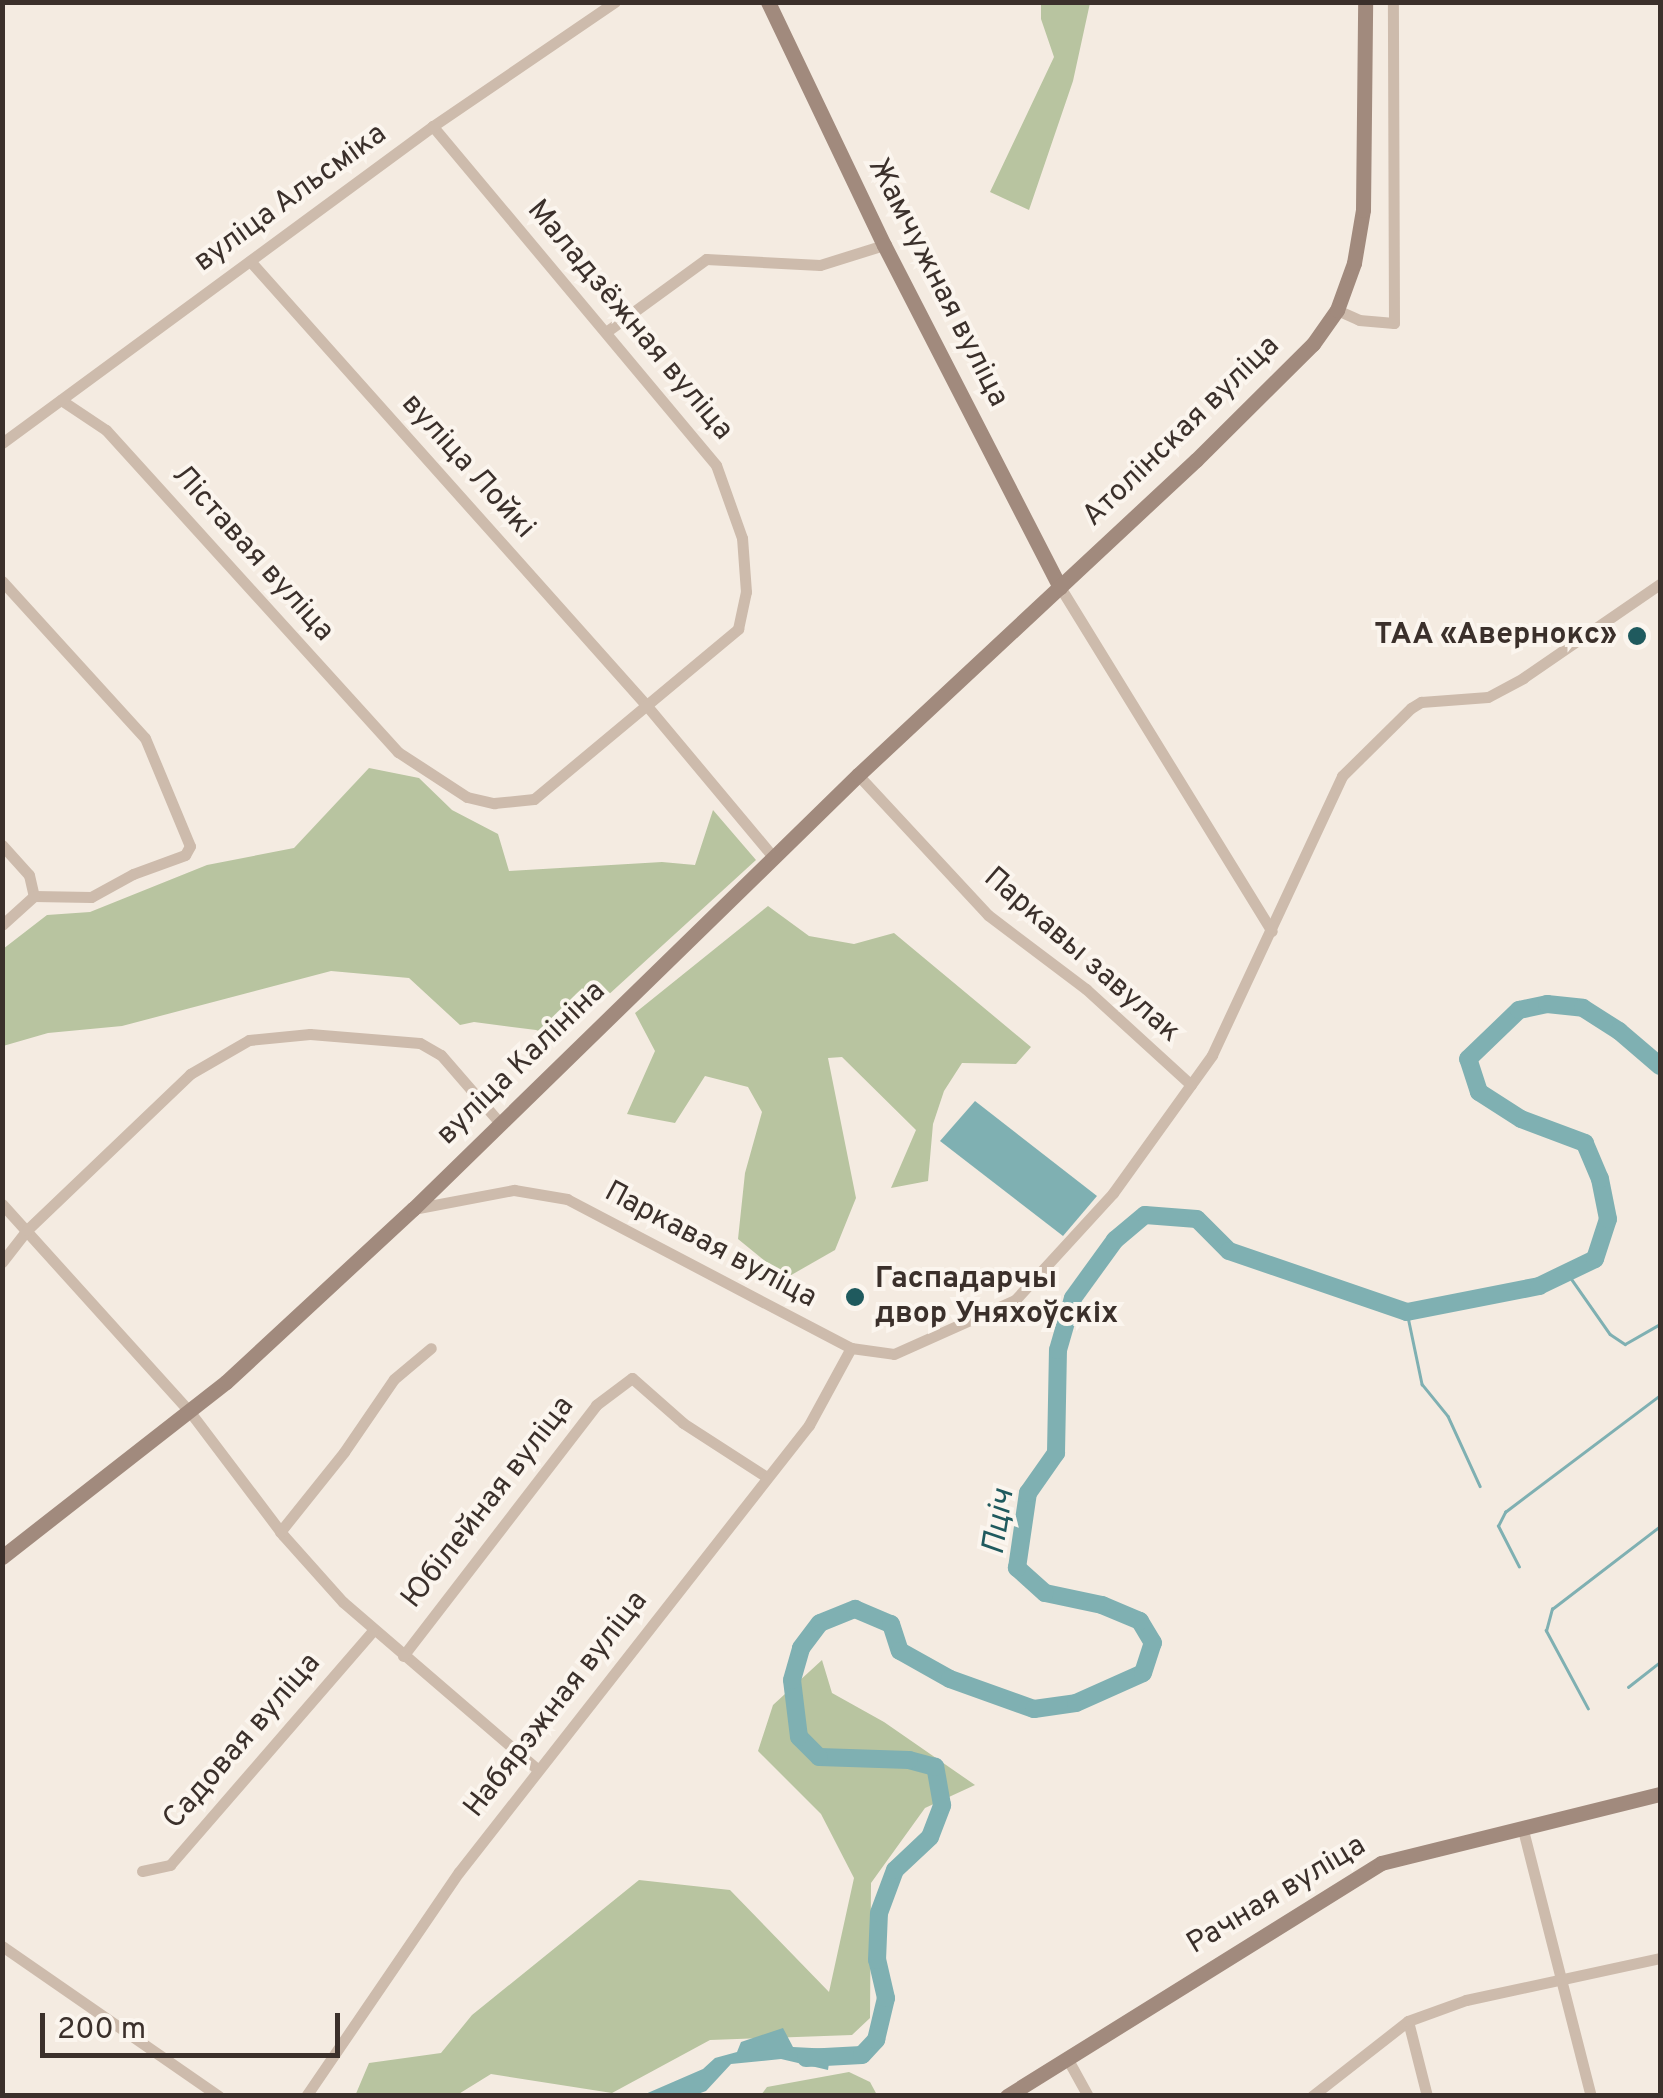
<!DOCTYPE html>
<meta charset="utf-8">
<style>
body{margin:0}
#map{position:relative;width:1663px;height:2098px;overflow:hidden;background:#f4ebe1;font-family:Overpass,sans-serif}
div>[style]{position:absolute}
.green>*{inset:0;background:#b8c4a0}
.water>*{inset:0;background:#7fb0b2}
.stream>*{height:2.5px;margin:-1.25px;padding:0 1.25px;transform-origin:1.25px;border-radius:1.25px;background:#7fb0b2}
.river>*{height:18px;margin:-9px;padding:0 9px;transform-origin:9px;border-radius:9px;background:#7fb0b2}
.street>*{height:11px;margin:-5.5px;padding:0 5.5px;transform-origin:5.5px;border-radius:5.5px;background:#cdbbac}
.secondary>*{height:15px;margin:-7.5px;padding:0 7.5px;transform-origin:7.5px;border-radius:7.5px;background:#a18a7d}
.dots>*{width:28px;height:28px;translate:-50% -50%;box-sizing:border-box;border:5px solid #fbf5ee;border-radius:50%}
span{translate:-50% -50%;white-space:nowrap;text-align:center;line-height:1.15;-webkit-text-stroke:8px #fbf5ee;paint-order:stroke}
.street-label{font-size:30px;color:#3b302b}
.poi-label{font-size:30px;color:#3b302b;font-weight:700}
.right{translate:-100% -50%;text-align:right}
.left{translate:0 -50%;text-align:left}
.water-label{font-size:32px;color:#1f5a5e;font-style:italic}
.frame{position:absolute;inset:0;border:5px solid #3b302b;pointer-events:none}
.scale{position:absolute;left:40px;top:2013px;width:300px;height:45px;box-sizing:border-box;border:5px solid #3b302b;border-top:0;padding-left:12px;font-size:30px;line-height:35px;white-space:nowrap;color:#3b302b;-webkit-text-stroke:8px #fbf5ee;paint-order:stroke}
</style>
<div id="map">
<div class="green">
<i style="clip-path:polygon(1041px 3px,1090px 3px,1073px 81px,1029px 210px,990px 192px,1054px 57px,1041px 19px)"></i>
<i style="clip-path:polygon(369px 768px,419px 778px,452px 810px,498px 834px,509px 871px,662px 862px,695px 865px,713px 810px,756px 860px,560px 1039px,536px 1030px,474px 1022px,460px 1025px,409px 978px,331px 971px,122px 1026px,48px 1033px,3px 1046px,3px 949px,47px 915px,90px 912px,207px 865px,294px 848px)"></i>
<i style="clip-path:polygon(768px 906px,809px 936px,854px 944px,894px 933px,1031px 1047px,1016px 1064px,962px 1063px,944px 1091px,933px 1124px,928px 1181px,891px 1188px,916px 1130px,842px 1057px,828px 1058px,856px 1198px,835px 1250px,786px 1278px,738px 1239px,745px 1173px,762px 1112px,748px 1087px,705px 1076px,675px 1123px,627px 1114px,655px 1051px,635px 1013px)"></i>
<i style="clip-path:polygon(822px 1660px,832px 1693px,884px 1722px,975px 1785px,925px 1808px,871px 1883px,870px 2018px,852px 2035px,710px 2040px,612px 2093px,491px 2074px,457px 2095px,355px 2096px,369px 2063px,441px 2053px,472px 2015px,639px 1880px,730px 1890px,829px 1992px,854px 1878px,821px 1814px,758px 1751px,773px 1705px)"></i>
<i style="clip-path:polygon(849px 2072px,870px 2082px,877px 2095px,761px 2095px,767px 2087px)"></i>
</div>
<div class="water">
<i style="clip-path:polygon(975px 1101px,1097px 1196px,1063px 1236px,940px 1141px)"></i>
<i style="clip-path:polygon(783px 2028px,793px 2047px,831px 2049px,828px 2070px,781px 2059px,731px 2064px,706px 2091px,695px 2095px,643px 2095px,703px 2069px,715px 2058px,737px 2052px,741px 2042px)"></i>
</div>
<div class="stream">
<i style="left:1568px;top:1274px;width:73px;rotate:55deg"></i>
<i style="left:1610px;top:1334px;width:18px;rotate:34deg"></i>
<i style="left:1625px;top:1344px;width:40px;rotate:-29.7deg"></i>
<i style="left:1407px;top:1312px;width:74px;rotate:78.2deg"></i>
<i style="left:1422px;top:1384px;width:41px;rotate:50.9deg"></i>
<i style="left:1448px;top:1416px;width:77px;rotate:65.4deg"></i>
<i style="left:1519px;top:1567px;width:46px;rotate:-117.1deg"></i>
<i style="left:1498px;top:1526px;width:16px;rotate:-63deg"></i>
<i style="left:1505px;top:1512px;width:194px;rotate:-37deg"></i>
<i style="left:1628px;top:1687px;width:41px;rotate:-38deg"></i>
<i style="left:1588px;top:1709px;width:89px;rotate:-118.3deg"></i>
<i style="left:1546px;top:1631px;width:23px;rotate:-75deg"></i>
<i style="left:1552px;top:1609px;width:136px;rotate:-37.5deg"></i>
</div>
<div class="river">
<i style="left:806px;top:2058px;width:56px;rotate:-3.1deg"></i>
<i style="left:862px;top:2055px;width:21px;rotate:-47deg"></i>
<i style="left:876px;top:2040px;width:43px;rotate:-76.6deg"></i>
<i style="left:886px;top:1998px;width:39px;rotate:-103deg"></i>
<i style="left:877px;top:1960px;width:47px;rotate:-87.6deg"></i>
<i style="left:879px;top:1913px;width:46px;rotate:-69.6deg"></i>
<i style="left:895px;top:1870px;width:48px;rotate:-43.3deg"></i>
<i style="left:930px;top:1837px;width:34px;rotate:-69deg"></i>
<i style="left:942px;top:1805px;width:39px;rotate:-100deg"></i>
<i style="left:935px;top:1767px;width:27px;rotate:-165deg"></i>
<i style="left:909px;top:1760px;width:90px;rotate:-178.1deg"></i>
<i style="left:819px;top:1757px;width:28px;rotate:-135deg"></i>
<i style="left:799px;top:1737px;width:57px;rotate:-97deg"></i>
<i style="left:792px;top:1680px;width:33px;rotate:-74deg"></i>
<i style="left:801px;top:1648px;width:31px;rotate:-53deg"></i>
<i style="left:820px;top:1623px;width:38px;rotate:-22deg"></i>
<i style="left:855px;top:1609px;width:39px;rotate:23deg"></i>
<i style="left:891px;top:1624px;width:28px;rotate:72deg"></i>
<i style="left:900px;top:1651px;width:57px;rotate:29.2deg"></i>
<i style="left:950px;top:1679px;width:89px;rotate:19.7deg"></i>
<i style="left:1034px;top:1709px;width:42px;rotate:-8.1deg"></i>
<i style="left:1076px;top:1703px;width:73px;rotate:-24.1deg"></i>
<i style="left:1143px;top:1673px;width:32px;rotate:-72deg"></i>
<i style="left:1153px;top:1643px;width:26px;rotate:-121deg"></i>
<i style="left:1140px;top:1621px;width:41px;rotate:-157.2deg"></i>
<i style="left:1102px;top:1605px;width:58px;rotate:-168.1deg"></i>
<i style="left:1045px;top:1593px;width:38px;rotate:-138deg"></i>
<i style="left:1017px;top:1568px;width:76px;rotate:-81.7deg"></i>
<i style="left:1028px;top:1493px;width:49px;rotate:-55deg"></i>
<i style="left:1056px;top:1453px;width:103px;rotate:-88.9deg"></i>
<i style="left:1058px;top:1350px;width:54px;rotate:-73.9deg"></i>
<i style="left:1073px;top:1298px;width:72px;rotate:-54.1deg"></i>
<i style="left:1115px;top:1240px;width:39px;rotate:-40deg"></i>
<i style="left:1145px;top:1215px;width:52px;rotate:4.4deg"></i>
<i style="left:1197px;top:1219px;width:45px;rotate:45deg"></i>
<i style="left:1229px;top:1251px;width:188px;rotate:18.9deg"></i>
<i style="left:1407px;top:1312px;width:135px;rotate:-11.1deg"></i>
<i style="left:1539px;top:1286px;width:62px;rotate:-25.7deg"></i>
<i style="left:1595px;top:1259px;width:42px;rotate:-72deg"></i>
<i style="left:1608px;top:1219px;width:41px;rotate:-101.3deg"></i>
<i style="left:1600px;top:1179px;width:39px;rotate:-113deg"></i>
<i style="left:1585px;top:1143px;width:68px;rotate:-159.4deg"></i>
<i style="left:1521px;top:1119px;width:50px;rotate:-147.3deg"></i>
<i style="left:1479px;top:1092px;width:35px;rotate:-108deg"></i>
<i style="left:1468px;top:1059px;width:71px;rotate:-43.9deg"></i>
<i style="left:1519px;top:1010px;width:29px;rotate:-12deg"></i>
<i style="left:1547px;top:1004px;width:36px;rotate:6deg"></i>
<i style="left:1583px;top:1008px;width:43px;rotate:32.6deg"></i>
<i style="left:1619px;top:1031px;width:54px;rotate:40.5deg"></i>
</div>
<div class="street">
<i style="left:250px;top:261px;width:596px;rotate:48.26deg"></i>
<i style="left:647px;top:706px;width:199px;rotate:50.1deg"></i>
<i style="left:1337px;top:310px;width:24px;rotate:24deg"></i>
<i style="left:1359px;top:320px;width:35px;rotate:5deg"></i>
<i style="left:1394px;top:323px;width:321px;rotate:-90.2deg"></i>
<i style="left:606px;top:332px;width:124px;rotate:-36.1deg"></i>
<i style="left:706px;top:259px;width:114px;rotate:3deg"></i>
<i style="left:820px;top:265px;width:67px;rotate:-17.4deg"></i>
<i style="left:61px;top:400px;width:54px;rotate:33.7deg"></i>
<i style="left:106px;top:430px;width:435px;rotate:47.8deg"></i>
<i style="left:398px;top:752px;width:82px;rotate:33.1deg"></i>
<i style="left:467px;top:797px;width:28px;rotate:13deg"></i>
<i style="left:494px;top:803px;width:40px;rotate:-5.7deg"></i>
<i style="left:534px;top:799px;width:266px;rotate:-39.8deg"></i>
<i style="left:738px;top:629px;width:38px;rotate:-78deg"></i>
<i style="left:746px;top:592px;width:54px;rotate:-94.2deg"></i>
<i style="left:742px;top:538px;width:77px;rotate:-109.6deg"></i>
<i style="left:716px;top:465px;width:442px;rotate:-129.9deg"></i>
<i style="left:2px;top:443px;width:535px;rotate:-36.33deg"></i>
<i style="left:433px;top:126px;width:220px;rotate:-34.3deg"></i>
<i style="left:2px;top:581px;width:212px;rotate:47.7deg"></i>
<i style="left:145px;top:738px;width:117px;rotate:67.4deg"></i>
<i style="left:190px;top:846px;width:10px;rotate:119deg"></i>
<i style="left:185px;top:855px;width:55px;rotate:159.9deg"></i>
<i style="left:133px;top:874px;width:48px;rotate:151.3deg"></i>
<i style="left:91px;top:897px;width:57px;rotate:-179deg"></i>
<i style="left:1060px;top:587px;width:404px;rotate:58.4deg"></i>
<i style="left:858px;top:775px;width:191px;rotate:47.1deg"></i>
<i style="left:988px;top:915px;width:123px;rotate:37.1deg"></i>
<i style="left:1086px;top:989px;width:142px;rotate:42.4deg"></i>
<i style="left:2px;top:845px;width:40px;rotate:48deg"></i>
<i style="left:29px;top:875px;width:22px;rotate:77deg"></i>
<i style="left:2px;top:925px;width:43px;rotate:-42.2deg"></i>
<i style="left:2px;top:1204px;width:280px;rotate:47.9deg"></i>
<i style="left:190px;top:1412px;width:154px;rotate:52.9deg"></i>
<i style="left:283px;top:1535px;width:90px;rotate:48.2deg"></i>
<i style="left:343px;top:1602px;width:257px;rotate:40.7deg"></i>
<i style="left:413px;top:1209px;width:103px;rotate:-10.7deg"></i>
<i style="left:514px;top:1190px;width:54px;rotate:9.6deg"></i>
<i style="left:567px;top:1199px;width:321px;rotate:27.7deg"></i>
<i style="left:851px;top:1348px;width:43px;rotate:7.9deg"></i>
<i style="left:894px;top:1354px;width:133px;rotate:-24.1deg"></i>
<i style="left:1015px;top:1300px;width:145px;rotate:-47.5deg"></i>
<i style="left:1113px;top:1193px;width:170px;rotate:-54.3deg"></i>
<i style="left:1212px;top:1055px;width:308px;rotate:-65deg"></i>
<i style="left:1342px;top:776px;width:97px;rotate:-44.6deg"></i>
<i style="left:1411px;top:708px;width:12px;rotate:-31deg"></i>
<i style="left:1421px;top:702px;width:67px;rotate:-4.3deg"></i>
<i style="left:1488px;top:697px;width:40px;rotate:-28deg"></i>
<i style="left:1523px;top:678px;width:166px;rotate:-34.5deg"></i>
<i style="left:2px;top:1262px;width:41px;rotate:-52deg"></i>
<i style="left:27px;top:1230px;width:226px;rotate:-43.7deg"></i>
<i style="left:190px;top:1074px;width:68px;rotate:-30deg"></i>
<i style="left:249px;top:1040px;width:61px;rotate:-5.6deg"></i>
<i style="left:310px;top:1034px;width:110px;rotate:4.7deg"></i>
<i style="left:420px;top:1043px;width:24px;rotate:30deg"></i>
<i style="left:441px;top:1055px;width:89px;rotate:49.1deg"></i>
<i style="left:280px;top:1532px;width:102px;rotate:-51.3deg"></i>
<i style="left:344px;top:1452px;width:88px;rotate:-55.6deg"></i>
<i style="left:394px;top:1379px;width:48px;rotate:-40deg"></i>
<i style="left:403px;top:1656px;width:317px;rotate:-52.4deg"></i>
<i style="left:596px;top:1405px;width:45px;rotate:-36.9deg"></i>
<i style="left:632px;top:1378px;width:68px;rotate:41.4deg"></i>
<i style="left:683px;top:1423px;width:98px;rotate:32.9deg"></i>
<i style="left:1523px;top:1830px;width:275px;rotate:75.7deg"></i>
<i style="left:142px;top:1871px;width:29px;rotate:-12deg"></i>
<i style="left:170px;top:1865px;width:310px;rotate:-49.1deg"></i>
<i style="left:2px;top:1946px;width:264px;rotate:34.7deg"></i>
<i style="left:1408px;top:2021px;width:77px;rotate:75.8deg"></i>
<i style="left:1067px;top:2058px;width:43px;rotate:61.1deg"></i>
<i style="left:306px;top:2096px;width:271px;rotate:-55.7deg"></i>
<i style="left:459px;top:1872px;width:568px;rotate:-51.94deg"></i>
<i style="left:809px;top:1425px;width:88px;rotate:-61.4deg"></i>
<i style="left:1312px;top:2096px;width:122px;rotate:-38deg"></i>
<i style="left:1408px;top:2021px;width:62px;rotate:-19.9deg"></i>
<i style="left:1466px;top:2000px;width:198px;rotate:-12.2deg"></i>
</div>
<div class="secondary">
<i style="left:768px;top:2px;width:269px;rotate:64.5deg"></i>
<i style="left:884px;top:245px;width:385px;rotate:62.8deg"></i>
<i style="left:2px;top:1557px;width:284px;rotate:-38deg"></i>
<i style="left:226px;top:1382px;width:255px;rotate:-42.8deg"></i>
<i style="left:413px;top:1209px;width:622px;rotate:-44.28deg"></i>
<i style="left:858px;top:775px;width:462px;rotate:-43deg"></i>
<i style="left:1196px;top:460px;width:165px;rotate:-44.8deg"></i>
<i style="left:1313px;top:344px;width:42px;rotate:-54.8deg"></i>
<i style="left:1337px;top:310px;width:50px;rotate:-70.1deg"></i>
<i style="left:1354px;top:263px;width:54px;rotate:-80.4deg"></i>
<i style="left:1363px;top:210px;width:208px;rotate:-89.4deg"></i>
<i style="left:1007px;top:2096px;width:441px;rotate:-31.9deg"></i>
<i style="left:1381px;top:1863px;width:287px;rotate:-13.9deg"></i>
</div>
<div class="dots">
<i style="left:1637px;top:636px;background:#1f5a5e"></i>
<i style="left:855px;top:1297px;background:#1f5a5e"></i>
</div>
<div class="street-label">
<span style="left:291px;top:199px;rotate:-36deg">вуліца Альсміка</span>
<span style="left:937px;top:283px;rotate:63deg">Жамчужная вуліца</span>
<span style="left:629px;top:321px;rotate:50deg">Маладзёжная вуліца</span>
<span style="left:1182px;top:432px;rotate:-44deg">Атолінская вуліца</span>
<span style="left:467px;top:467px;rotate:48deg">вуліца Лойкі</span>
<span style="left:252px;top:554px;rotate:48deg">Ліставая вуліца</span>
<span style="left:1081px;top:956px;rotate:41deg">Паркавы завулак</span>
<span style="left:522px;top:1064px;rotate:-44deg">вуліца Калініна</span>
<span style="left:710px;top:1246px;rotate:28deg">Паркавая вуліца</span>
<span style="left:489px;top:1503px;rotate:-52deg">Юбілейная вуліца</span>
<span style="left:557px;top:1705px;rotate:-52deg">Набярэжная вуліца</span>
<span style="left:243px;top:1742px;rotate:-49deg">Садовая вуліца</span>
<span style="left:1277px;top:1896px;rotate:-31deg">Рачная вуліца</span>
</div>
<div class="poi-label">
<span class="right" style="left:1617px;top:636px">ТАА «Авернокс»</span>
<span class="left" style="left:875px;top:1297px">Гаспадарчы<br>двор Уняхоўскіх</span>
</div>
<div class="water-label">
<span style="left:1000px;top:1522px;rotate:-81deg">Пціч</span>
</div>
<div class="frame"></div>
<div class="scale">200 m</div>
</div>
